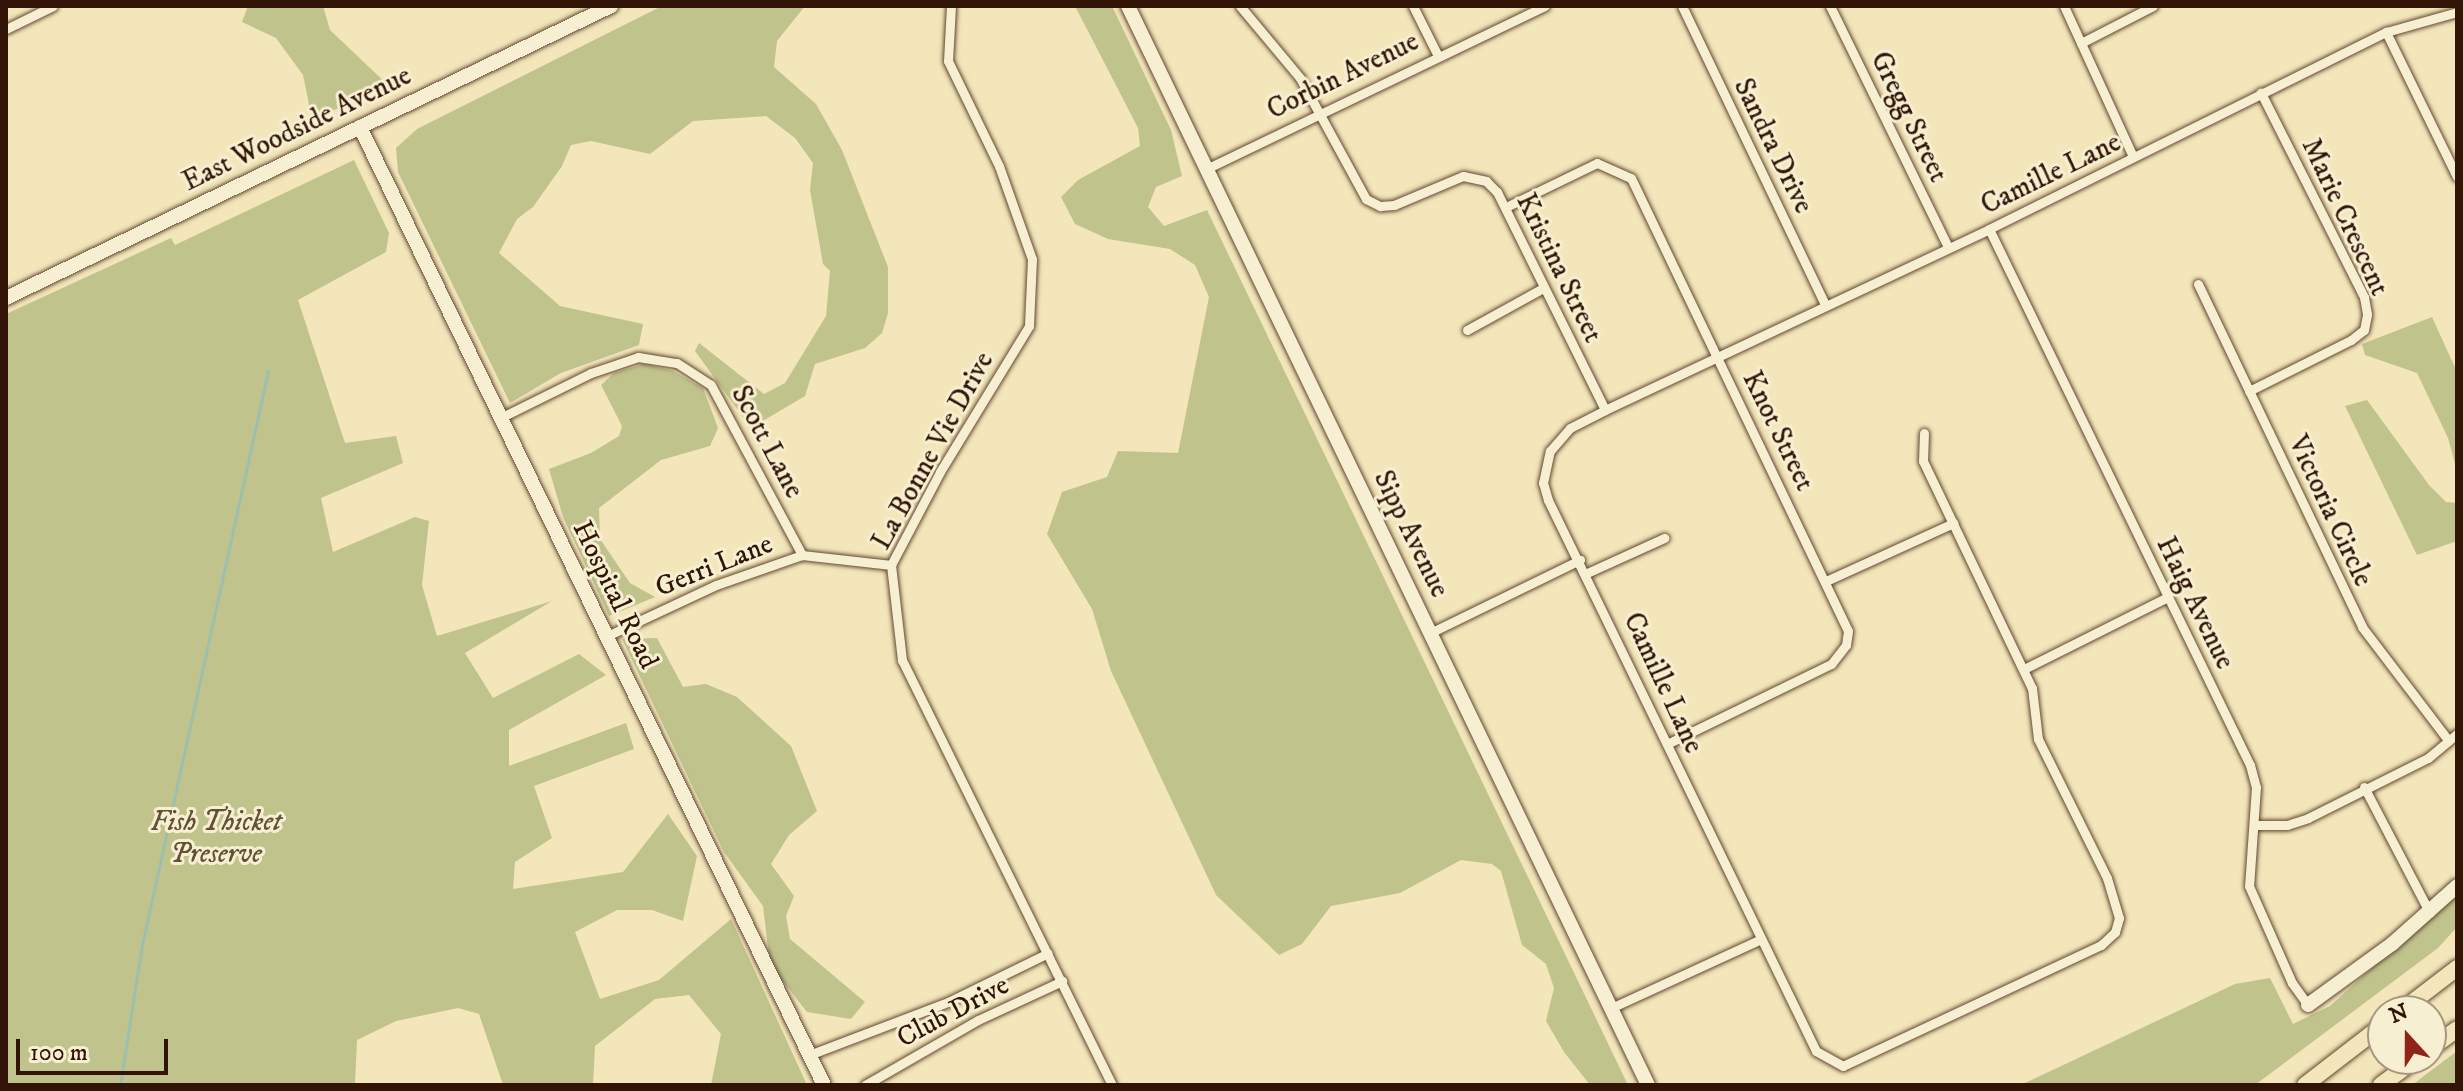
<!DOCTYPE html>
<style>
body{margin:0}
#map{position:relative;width:2463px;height:1091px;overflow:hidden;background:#f3e6ba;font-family:"IM FELL DW Pica",serif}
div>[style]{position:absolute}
.green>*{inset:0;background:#c0c38c}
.stream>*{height:3px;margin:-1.5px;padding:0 1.5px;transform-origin:1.5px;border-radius:1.5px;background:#9cc0ad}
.roads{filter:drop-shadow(0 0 2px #624832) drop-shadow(0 0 2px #624832)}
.street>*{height:9px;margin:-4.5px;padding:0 4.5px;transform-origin:4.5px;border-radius:4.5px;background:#f7efd2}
.secondary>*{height:14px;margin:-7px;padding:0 7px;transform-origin:7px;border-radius:7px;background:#f7efd2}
.highway>*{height:16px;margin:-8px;padding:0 8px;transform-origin:8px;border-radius:8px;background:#f3e6ba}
span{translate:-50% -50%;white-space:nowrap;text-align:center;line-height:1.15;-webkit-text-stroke:6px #f7efd2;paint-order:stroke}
.street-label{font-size:28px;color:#311405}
.park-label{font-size:28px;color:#635134;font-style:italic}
.frame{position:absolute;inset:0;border:8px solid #311405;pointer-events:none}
.north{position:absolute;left:2367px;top:995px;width:80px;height:80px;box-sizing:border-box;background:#f7efd2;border:2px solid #a89780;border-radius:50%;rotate:339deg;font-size:22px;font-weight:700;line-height:32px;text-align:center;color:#311405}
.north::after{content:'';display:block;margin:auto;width:28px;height:36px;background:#8f2418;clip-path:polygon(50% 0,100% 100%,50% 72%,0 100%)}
.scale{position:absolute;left:16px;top:1039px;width:152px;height:36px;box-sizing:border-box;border:4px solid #311405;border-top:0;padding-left:10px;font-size:24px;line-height:28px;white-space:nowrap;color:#311405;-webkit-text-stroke:6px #f7efd2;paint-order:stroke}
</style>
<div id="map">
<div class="green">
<i style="clip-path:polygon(248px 6px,323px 6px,330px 30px,390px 87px,312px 119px,303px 75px,276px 38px,242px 22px)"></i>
<i style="clip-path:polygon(662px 6px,805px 6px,777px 41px,774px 67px,816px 104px,842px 150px,888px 267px,888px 313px,882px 333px,865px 348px,815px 364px,805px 396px,751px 428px,695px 351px,699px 343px,764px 394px,785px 383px,826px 316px,830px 271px,823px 264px,810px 190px,813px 163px,795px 138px,766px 116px,693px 121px,650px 154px,591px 141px,571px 145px,562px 166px,533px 207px,517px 219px,499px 253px,560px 306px,643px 324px,639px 345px,561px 373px,510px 403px,398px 172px,396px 148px,417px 129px)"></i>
<i style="clip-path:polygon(1075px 6px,1112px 6px,1171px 130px,1182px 176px,1156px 187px,1148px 207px,1164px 226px,1207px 210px,1628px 1085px,1590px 1085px,1564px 1052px,1546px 1021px,1554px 988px,1546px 964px,1522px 945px,1501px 871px,1492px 864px,1461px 860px,1400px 893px,1331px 906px,1302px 944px,1279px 955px,1216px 895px,1111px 671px,1092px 609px,1047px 534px,1062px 492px,1107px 477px,1118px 451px,1178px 453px,1209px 297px,1195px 265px,1170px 249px,1108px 239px,1075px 224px,1061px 197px,1078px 180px,1140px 146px,1138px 128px)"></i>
<i style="clip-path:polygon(354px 160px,389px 233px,386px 252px,298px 300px,345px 443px,396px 436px,403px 463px,321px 498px,333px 552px,415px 517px,429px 521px,422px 585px,437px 636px,552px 601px,465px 653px,493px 698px,579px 654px,606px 675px,509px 730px,509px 766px,626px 723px,634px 749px,534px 786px,552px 838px,515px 862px,513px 889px,623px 872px,668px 814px,697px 856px,683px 921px,652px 910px,617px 910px,575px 932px,600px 999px,659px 980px,731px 919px,807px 1085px,711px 1085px,721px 1034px,689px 995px,655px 999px,595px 1046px,593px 1085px,503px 1085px,479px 1014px,458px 1008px,396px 1021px,357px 1040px,355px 1085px,6px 1085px,6px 314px,171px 238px,175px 245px)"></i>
<i style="clip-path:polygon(2432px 317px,2457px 372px,2457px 471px,2448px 438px,2417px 373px,2365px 355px,2362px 344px)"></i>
<i style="clip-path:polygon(644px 364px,673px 371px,703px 388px,718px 428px,710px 446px,661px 460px,599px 508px,600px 539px,630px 583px,655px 597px,609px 616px,563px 517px,549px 469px,591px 453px,619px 436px,622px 426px,601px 385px,614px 373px)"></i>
<i style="clip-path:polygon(2367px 400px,2429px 485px,2446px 502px,2457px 503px,2457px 541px,2417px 555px,2345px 406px)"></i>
<i style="clip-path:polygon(657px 638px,683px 687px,706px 684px,737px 697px,791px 746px,817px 811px,789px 835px,771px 864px,794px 896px,786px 916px,790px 939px,865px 1002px,851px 1019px,807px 1012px,770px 965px,763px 906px,724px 852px,622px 639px)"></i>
<i style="clip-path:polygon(2457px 891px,2457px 927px,2438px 948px,2255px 1085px,2021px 1085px,2235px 984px,2270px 978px,2293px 1024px,2330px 1006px)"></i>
<i style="clip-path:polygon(2457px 1051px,2457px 1085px,2412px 1085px)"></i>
</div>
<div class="stream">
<i style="left:120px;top:1085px;width:142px;rotate:-81.1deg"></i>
<i style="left:142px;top:945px;width:588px;rotate:-77.62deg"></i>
</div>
<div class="roads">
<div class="street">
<i style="left:951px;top:6px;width:55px;rotate:93.1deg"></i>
<i style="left:948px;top:61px;width:117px;rotate:64.1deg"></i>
<i style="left:999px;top:166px;width:99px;rotate:70.5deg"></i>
<i style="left:1032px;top:259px;width:67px;rotate:92.6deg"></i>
<i style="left:1029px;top:326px;width:171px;rotate:121.4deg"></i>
<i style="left:940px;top:472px;width:105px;rotate:117.8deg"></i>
<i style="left:891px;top:565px;width:96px;rotate:83.4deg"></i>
<i style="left:902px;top:660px;width:474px;rotate:63.7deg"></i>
<i style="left:1240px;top:6px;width:94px;rotate:50.2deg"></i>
<i style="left:1300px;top:78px;width:138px;rotate:61.4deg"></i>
<i style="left:1366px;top:199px;width:16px;rotate:27deg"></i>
<i style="left:1380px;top:206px;width:14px;rotate:-4deg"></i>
<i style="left:1394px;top:205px;width:75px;rotate:-22.8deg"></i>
<i style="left:1463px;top:176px;width:24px;rotate:12deg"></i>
<i style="left:1486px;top:181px;width:16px;rotate:45deg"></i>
<i style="left:1497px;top:192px;width:243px;rotate:63.6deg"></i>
<i style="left:1413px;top:6px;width:54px;rotate:63.4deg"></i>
<i style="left:1682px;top:6px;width:331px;rotate:64.4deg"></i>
<i style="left:1830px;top:6px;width:268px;rotate:63.9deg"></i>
<i style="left:2064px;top:6px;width:166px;rotate:65.4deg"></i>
<i style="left:6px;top:29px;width:52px;rotate:-26.1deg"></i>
<i style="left:2386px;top:32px;width:161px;rotate:63.9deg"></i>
<i style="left:2081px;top:43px;width:81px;rotate:-27.2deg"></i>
<i style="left:1206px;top:169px;width:376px;rotate:-25.7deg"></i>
<i style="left:1506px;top:207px;width:101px;rotate:-25.8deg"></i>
<i style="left:1597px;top:163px;width:37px;rotate:24deg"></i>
<i style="left:1631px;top:178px;width:502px;rotate:64.4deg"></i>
<i style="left:1848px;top:631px;width:14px;rotate:98deg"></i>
<i style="left:1846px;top:645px;width:24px;rotate:128deg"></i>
<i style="left:1831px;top:664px;width:182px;rotate:154deg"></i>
<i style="left:1989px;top:229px;width:596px;rotate:64.04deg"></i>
<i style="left:2250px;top:765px;width:23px;rotate:75deg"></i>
<i style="left:2256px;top:787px;width:99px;rotate:94deg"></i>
<i style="left:2249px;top:886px;width:106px;rotate:66.1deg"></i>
<i style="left:2292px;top:983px;width:27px;rotate:54deg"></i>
<i style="left:2198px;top:284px;width:380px;rotate:64.4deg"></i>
<i style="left:2362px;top:627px;width:143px;rotate:52.7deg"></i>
<i style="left:1467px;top:330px;width:87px;rotate:-28.9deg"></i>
<i style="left:2249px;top:391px;width:114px;rotate:-26.6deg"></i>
<i style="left:2351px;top:340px;width:16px;rotate:-38deg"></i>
<i style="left:2364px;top:330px;width:16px;rotate:-79deg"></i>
<i style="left:2367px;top:314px;width:17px;rotate:-100deg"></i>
<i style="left:2364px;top:297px;width:229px;rotate:-116.8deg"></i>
<i style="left:500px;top:418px;width:102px;rotate:-26.3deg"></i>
<i style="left:591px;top:373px;width:50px;rotate:-18.8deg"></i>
<i style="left:638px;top:357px;width:39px;rotate:9deg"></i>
<i style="left:677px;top:363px;width:40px;rotate:32.9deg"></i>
<i style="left:711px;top:385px;width:193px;rotate:61.8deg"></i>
<i style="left:1924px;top:433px;width:28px;rotate:92deg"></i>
<i style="left:1923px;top:461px;width:252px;rotate:64.4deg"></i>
<i style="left:2032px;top:688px;width:51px;rotate:83.3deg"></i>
<i style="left:2038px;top:739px;width:155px;rotate:63.6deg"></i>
<i style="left:2107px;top:878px;width:42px;rotate:73.3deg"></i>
<i style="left:2119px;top:918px;width:15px;rotate:106deg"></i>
<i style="left:2115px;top:932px;width:19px;rotate:137deg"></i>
<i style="left:2101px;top:945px;width:285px;rotate:154.9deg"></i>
<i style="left:1843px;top:1066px;width:31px;rotate:-151deg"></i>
<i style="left:1816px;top:1051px;width:613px;rotate:-115.94deg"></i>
<i style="left:1548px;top:500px;width:18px;rotate:-106deg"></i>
<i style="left:1543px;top:483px;width:33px;rotate:-78deg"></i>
<i style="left:1550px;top:451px;width:30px;rotate:-49deg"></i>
<i style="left:1570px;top:428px;width:39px;rotate:-27deg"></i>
<i style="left:1605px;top:410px;width:425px;rotate:-25.2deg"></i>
<i style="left:1989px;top:229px;width:443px;rotate:-26.4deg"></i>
<i style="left:2386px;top:32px;width:74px;rotate:-15.7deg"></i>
<i style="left:1587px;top:573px;width:85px;rotate:-24.4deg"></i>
<i style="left:1826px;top:581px;width:140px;rotate:-24.5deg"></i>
<i style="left:1430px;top:633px;width:167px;rotate:-26deg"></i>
<i style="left:607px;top:636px;width:120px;rotate:-25.1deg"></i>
<i style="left:716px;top:585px;width:91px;rotate:-19.2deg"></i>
<i style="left:802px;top:555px;width:90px;rotate:6.4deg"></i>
<i style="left:2024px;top:669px;width:161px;rotate:-26.6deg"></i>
<i style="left:2364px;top:787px;width:142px;rotate:62.4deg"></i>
<i style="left:2255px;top:825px;width:32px"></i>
<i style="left:2287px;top:825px;width:22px;rotate:-18deg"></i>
<i style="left:2308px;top:818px;width:134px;rotate:-26.6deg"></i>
<i style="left:2428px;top:758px;width:38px;rotate:-40deg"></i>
<i style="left:1611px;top:1008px;width:165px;rotate:-24.7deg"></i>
<i style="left:809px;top:1055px;width:149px;rotate:-20.9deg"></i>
<i style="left:948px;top:1002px;width:111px;rotate:-26.1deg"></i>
<i style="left:865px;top:1085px;width:130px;rotate:-29.9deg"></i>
<i style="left:978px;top:1020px;width:93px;rotate:-24.9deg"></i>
</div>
<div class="secondary">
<i style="left:1128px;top:6px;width:1198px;rotate:64.27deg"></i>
<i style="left:360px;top:127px;width:1064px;rotate:64.16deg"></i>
<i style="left:6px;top:298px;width:672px;rotate:-25.76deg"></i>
<i style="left:2308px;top:1005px;width:104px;rotate:-36deg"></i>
<i style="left:2392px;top:944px;width:87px;rotate:-41.7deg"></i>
</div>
<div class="highway">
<i style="left:2401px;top:1011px;width:71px;rotate:-37.5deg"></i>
<i style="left:2431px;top:1048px;width:32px;rotate:-36deg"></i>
<i style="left:2305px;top:1085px;width:98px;rotate:-37.6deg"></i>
<i style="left:2381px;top:1085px;width:44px;rotate:-36.6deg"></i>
</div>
</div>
<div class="street-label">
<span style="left:1343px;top:76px;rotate:-26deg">Corbin Avenue</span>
<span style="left:1909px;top:117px;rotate:64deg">Gregg Street</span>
<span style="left:297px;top:129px;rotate:-26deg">East Woodside Avenue</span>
<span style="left:1773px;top:146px;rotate:64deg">Sandra Drive</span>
<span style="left:2051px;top:174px;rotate:-26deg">Camille Lane</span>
<span style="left:2345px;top:217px;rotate:65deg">Marie Crescent</span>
<span style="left:1559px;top:268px;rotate:64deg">Kristina Street</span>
<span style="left:1778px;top:431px;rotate:64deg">Knot Street</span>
<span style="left:767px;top:442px;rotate:62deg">Scott Lane</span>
<span style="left:933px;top:451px;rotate:-61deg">La Bonne Vie Drive</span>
<span style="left:2330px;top:511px;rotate:65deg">Victoria Circle</span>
<span style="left:1411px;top:534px;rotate:64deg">Sipp Avenue</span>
<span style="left:714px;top:566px;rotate:-22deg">Gerri Lane</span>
<span style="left:615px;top:595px;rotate:64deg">Hospital Road</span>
<span style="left:2195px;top:603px;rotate:64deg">Haig Avenue</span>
<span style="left:1663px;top:683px;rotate:65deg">Camille Lane</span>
<span style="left:953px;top:1012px;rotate:-28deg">Club Drive</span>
</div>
<div class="park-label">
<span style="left:216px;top:838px">Fish Thicket<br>Preserve</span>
</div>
<div class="frame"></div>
<div class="north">N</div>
<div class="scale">100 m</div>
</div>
